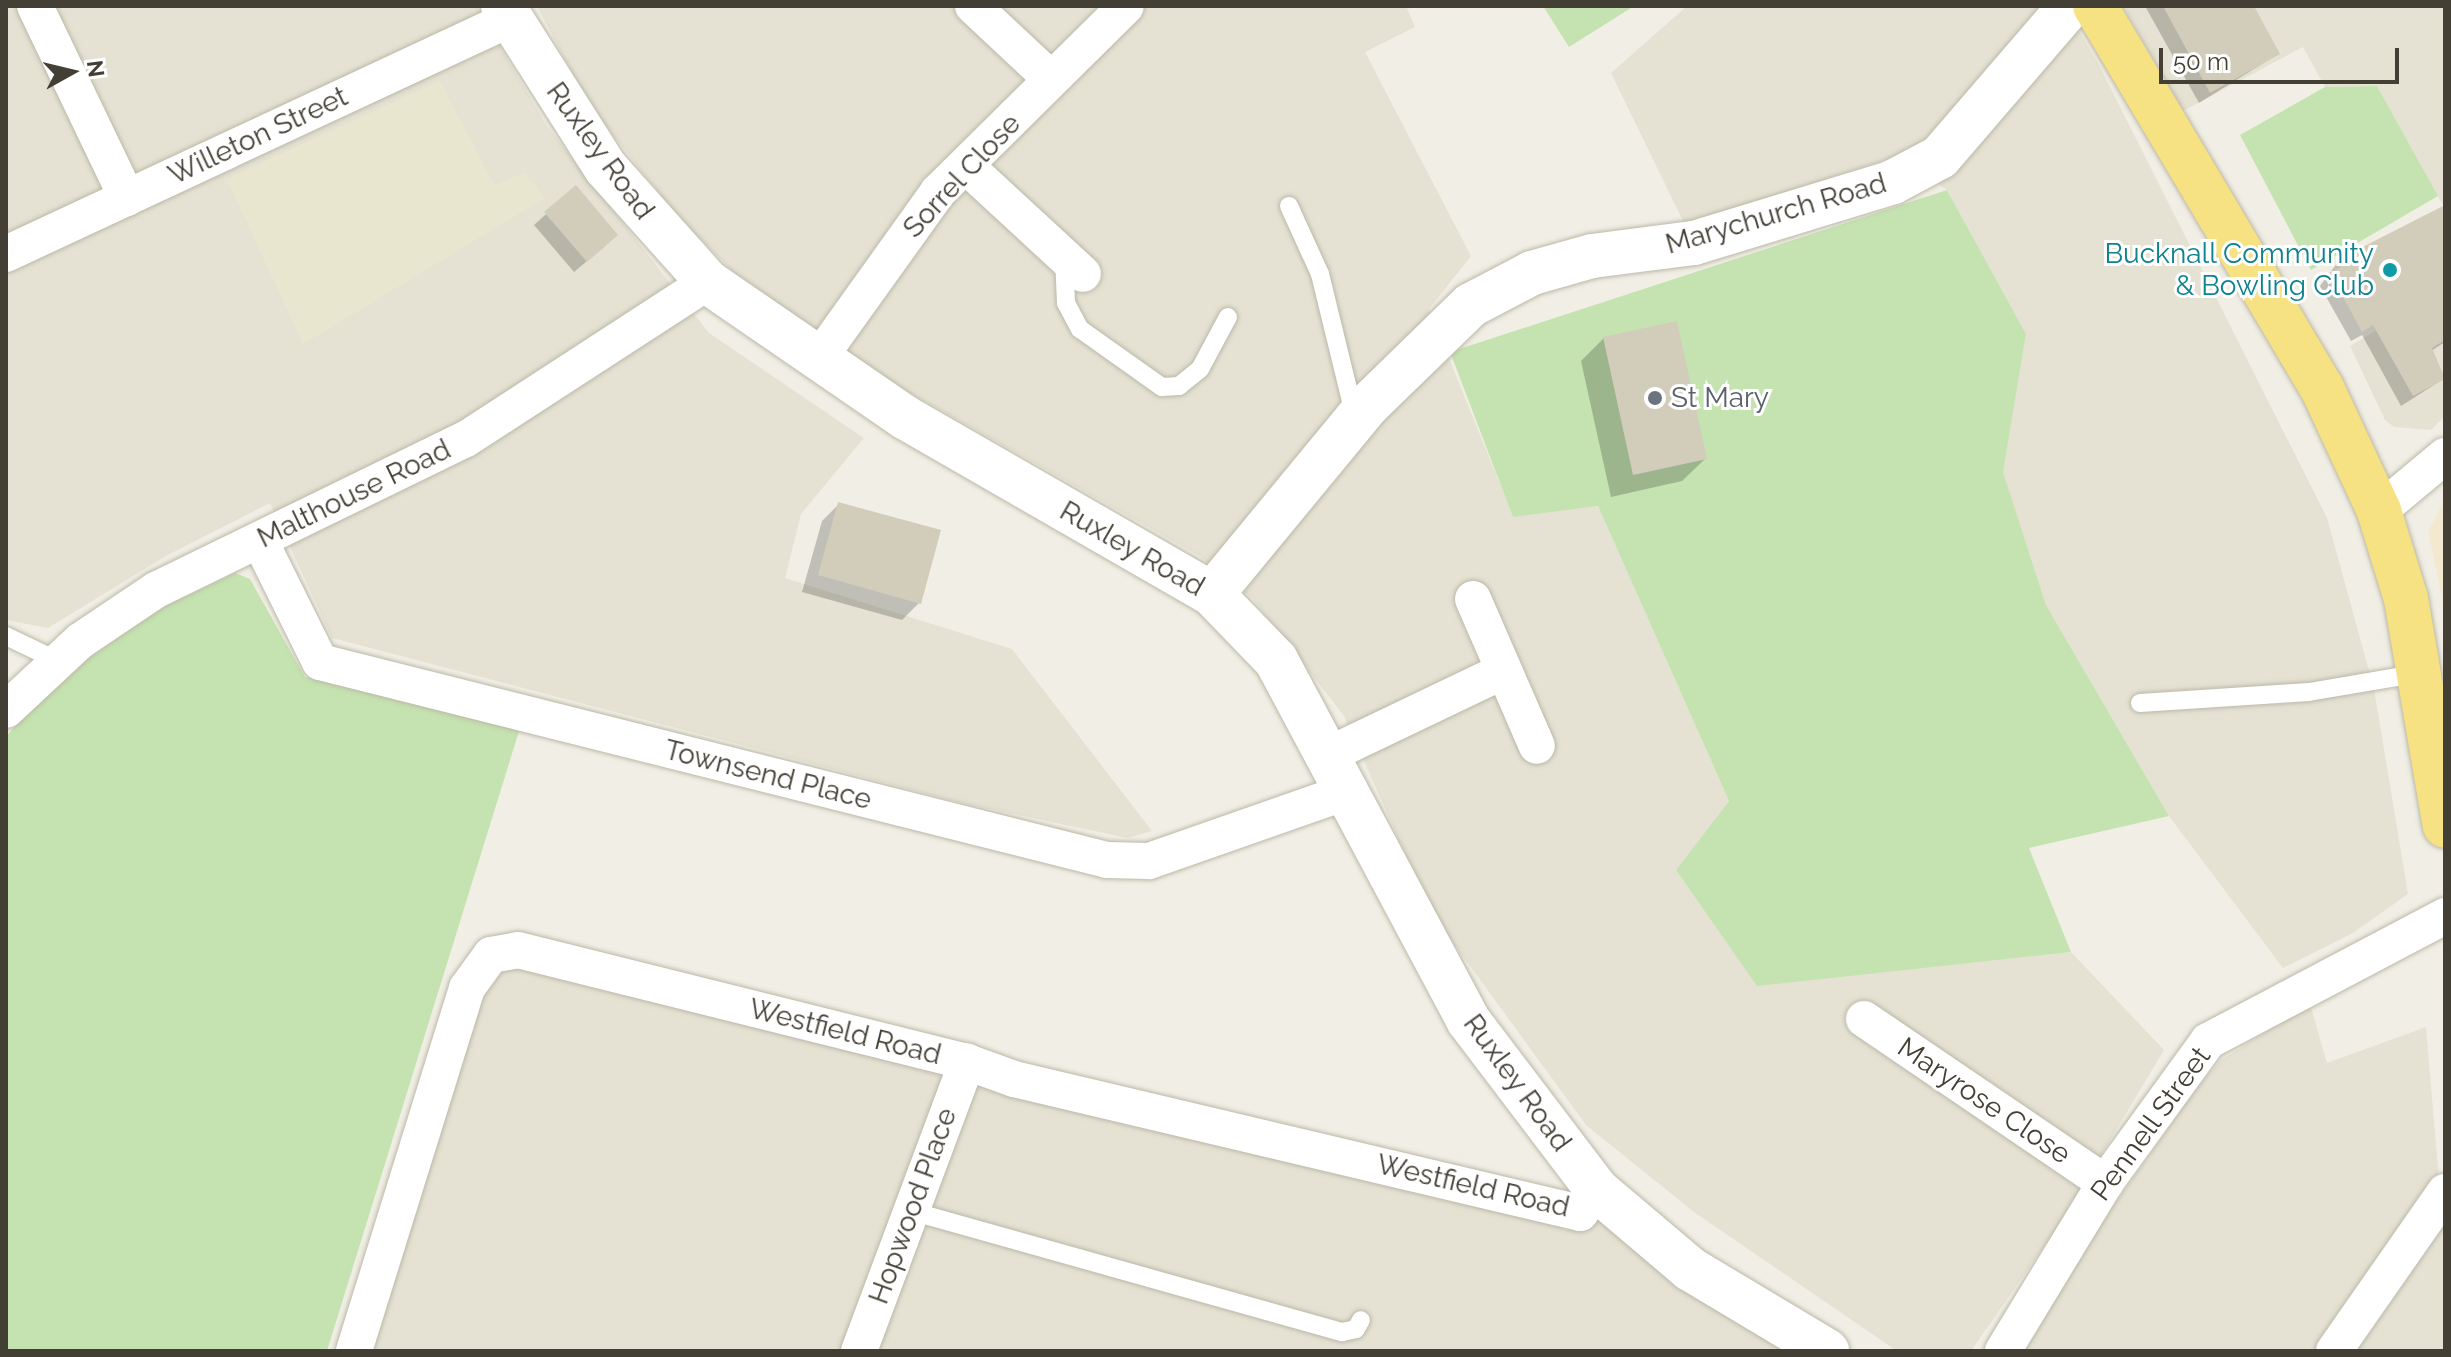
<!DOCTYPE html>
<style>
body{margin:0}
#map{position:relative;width:2451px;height:1357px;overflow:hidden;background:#f1efe5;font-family:Raleway,sans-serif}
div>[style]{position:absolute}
.residential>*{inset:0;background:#e5e2d3}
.commercial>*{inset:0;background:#f2e9d0}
.education>*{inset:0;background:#e9e6cf}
.green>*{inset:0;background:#c4e3b0}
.shadow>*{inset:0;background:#0003}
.building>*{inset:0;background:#d2ccbb}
.roads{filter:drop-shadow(0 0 2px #bcb8a8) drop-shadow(0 0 2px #bcb8a8)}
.service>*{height:18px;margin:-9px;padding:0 9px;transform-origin:9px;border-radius:9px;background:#fff}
.minor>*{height:36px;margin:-18px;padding:0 18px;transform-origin:18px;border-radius:18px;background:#fff}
.tertiary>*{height:44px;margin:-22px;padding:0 22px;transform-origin:22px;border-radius:22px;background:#fff}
.trunk>*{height:44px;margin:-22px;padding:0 22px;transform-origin:22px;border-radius:22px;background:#f6e282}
.dots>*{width:22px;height:22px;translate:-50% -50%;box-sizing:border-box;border:4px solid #fff;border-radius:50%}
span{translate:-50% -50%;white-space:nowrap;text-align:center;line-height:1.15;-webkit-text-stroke:6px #fff;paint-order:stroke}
.street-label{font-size:28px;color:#433f35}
.culture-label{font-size:28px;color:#0d838f}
.right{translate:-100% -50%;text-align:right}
.worship-label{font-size:28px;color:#5b616d}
.left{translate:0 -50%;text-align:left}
.frame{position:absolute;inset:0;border:8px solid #433f35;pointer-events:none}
.north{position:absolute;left:32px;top:32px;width:80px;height:80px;-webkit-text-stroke:6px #fff;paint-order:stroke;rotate:82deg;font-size:22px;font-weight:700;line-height:32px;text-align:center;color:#433f35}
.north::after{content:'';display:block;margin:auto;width:28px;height:36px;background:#433f35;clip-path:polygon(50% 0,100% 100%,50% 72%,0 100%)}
.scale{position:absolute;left:2159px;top:48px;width:240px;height:36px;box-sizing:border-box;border:4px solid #433f35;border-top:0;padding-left:10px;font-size:24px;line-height:28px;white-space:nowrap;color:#433f35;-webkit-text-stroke:6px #fff;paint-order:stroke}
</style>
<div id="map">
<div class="residential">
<i style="clip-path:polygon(6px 6px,476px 6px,547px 126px,709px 333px,864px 438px,801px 514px,785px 578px,1012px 649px,1152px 831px,1128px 838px,970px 805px,332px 638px,270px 503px,166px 556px,48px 628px,6px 620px)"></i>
<i style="clip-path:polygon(537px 6px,1406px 6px,1415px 27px,1365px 52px,1471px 256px,1429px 309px,1513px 516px,1598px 506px,1729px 801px,1676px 870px,1757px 985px,2071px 952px,2164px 1050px,2061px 1222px,1971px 1351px,1897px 1351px,1694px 1212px,1586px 1125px,1432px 914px,1344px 716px,1253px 599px,1201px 557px,882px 377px,764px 303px,677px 215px,589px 105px)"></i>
<i style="clip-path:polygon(1687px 6px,2064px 6px,2099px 65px,2327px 518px,2374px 689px,2408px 894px,2353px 933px,2283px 968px,2169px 816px,2046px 605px,2002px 471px,2026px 334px,1947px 190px,1897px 156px,1685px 225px,1611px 73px)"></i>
<i style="clip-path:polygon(2123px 6px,2445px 6px,2445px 209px,2377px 86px,2325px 87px,2303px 47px,2183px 111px)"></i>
<i style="clip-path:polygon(2445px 290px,2445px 416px,2431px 430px,2394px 427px,2385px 420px,2350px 346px)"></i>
<i style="clip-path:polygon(491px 955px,1580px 1213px,1597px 1190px,1827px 1351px,354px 1351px)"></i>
<i style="clip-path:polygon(2310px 1004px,2327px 1063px,2426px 1027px,2445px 1250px,2445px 1351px,2011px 1351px,2199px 1085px,2221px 1060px)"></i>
</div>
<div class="commercial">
<i style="clip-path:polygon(2445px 499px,2445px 613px,2428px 531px)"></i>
</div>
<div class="education">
<i style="clip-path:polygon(440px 81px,494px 185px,525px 173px,545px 198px,303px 344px,227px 179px)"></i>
</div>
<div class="green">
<i style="clip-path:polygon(1543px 6px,1634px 6px,1569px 47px)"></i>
<i style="clip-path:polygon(2377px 86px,2438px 196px,2311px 270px,2240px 135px,2325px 87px)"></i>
<i style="clip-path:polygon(1947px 190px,2026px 334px,2003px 472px,2046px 605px,2169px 816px,2029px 848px,2071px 952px,1757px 986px,1676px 870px,1729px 801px,1598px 506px,1513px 517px,1450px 352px)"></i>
<i style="clip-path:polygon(235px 573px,250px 579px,305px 677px,520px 728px,327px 1351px,6px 1351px,6px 737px,30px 707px,90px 657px,161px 608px)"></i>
</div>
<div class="shadow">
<i style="clip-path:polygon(2145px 6px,2252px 6px,2278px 54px,2199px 103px)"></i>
<i style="clip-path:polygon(575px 188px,605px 246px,574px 272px,534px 225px)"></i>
<i style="clip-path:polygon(2445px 219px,2445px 342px,2431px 351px,2445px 378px,2401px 406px,2362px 335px,2351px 341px,2320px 286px,2338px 262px)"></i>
<i style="clip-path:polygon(1604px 338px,1705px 459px,1682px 481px,1611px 497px,1581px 361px)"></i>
<i style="clip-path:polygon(839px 504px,919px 603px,902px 620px,802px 592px,822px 521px)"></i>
</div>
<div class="building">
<i style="clip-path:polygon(2163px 6px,2254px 6px,2280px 54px,2210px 93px)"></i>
<i style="clip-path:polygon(576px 185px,618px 235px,587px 262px,544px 212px)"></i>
<i style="clip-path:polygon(2445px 205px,2445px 340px,2432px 348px,2445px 379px,2413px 396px,2373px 325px,2362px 332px,2330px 273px,2341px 267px,2337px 260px)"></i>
<i style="clip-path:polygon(1677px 321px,1707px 459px,1633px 475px,1603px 337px)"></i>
<i style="clip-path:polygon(838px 502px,941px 530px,921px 604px,818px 575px)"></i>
</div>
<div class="roads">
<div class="service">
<i style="left:1289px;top:206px;width:75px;rotate:65.5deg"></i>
<i style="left:1320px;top:274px;width:144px;rotate:76.3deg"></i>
<i style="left:1064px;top:256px;width:47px;rotate:87.6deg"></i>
<i style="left:1066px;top:303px;width:30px;rotate:62deg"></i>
<i style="left:1080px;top:329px;width:100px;rotate:35.3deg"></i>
<i style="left:1162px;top:387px;width:17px;rotate:-3deg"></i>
<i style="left:1179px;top:386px;width:27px;rotate:-39deg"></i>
<i style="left:1200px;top:369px;width:59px;rotate:-61.7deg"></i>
<i style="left:6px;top:636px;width:55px;rotate:25.6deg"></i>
<i style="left:2140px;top:703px;width:169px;rotate:-3.7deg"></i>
<i style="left:2309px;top:692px;width:114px;rotate:-9.6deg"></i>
<i style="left:911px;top:1211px;width:448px;rotate:15.7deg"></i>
<i style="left:1342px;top:1332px;width:14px;rotate:-12deg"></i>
<i style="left:1356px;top:1329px;width:10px;rotate:-61deg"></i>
</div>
<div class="minor">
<i style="left:35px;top:6px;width:213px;rotate:64.4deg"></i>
<i style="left:973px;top:6px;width:107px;rotate:43.1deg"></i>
<i style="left:966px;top:166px;width:159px;rotate:42.7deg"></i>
<i style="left:6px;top:254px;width:556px;rotate:-25deg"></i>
<i style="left:817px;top:361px;width:208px;rotate:-54.4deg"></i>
<i style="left:938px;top:192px;width:264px;rotate:-44.7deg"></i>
<i style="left:2379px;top:511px;width:86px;rotate:-39.8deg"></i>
<i style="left:260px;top:541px;width:135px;rotate:63.6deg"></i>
<i style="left:320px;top:662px;width:812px;rotate:14.12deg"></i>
<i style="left:1107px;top:860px;width:42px;rotate:1.4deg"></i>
<i style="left:1149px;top:861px;width:206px;rotate:-19.3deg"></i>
<i style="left:1473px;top:599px;width:160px;rotate:66.5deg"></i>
<i style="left:6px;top:710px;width:101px;rotate:-43deg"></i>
<i style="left:80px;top:641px;width:92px;rotate:-33.9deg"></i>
<i style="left:156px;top:590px;width:345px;rotate:-26deg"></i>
<i style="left:466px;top:439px;width:288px;rotate:-33deg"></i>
<i style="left:1330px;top:754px;width:190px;rotate:-25.6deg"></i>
<i style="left:1864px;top:1019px;width:292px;rotate:34.2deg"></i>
<i style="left:354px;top:1351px;width:380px;rotate:-72.7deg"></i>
<i style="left:467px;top:988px;width:41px;rotate:-54deg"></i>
<i style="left:491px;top:955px;width:27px;rotate:-10deg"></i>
<i style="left:518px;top:950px;width:463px;rotate:14deg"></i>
<i style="left:967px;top:1062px;width:50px;rotate:19.9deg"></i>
<i style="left:1014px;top:1079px;width:582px;rotate:13.32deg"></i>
<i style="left:1580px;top:1213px;width:29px;rotate:-54deg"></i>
<i style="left:859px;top:1351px;width:309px;rotate:-69.5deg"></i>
<i style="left:2003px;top:1351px;width:197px;rotate:-58.7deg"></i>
<i style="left:2105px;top:1183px;width:175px;rotate:-54deg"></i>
<i style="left:2208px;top:1041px;width:268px;rotate:-27.8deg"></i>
<i style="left:2334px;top:1351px;width:194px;rotate:-55.1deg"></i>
</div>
<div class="tertiary">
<i style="left:503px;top:6px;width:192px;rotate:57.6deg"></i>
<i style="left:606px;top:168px;width:153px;rotate:48.2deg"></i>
<i style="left:708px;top:282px;width:240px;rotate:34.5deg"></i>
<i style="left:906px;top:418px;width:353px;rotate:29.9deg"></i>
<i style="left:1212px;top:594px;width:92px;rotate:45.9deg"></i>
<i style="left:1276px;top:660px;width:408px;rotate:61.9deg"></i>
<i style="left:1468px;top:1020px;width:213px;rotate:52.8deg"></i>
<i style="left:1597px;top:1190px;width:122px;rotate:40.3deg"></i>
<i style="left:1690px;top:1269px;width:160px;rotate:30.9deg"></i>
<i style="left:1212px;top:594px;width:245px;rotate:-50.5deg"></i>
<i style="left:1368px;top:405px;width:144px;rotate:-44.2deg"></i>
<i style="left:1471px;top:305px;width:69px;rotate:-27.7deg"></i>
<i style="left:1532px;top:273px;width:62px;rotate:-15.8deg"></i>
<i style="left:1592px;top:256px;width:103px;rotate:-7.3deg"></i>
<i style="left:1694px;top:243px;width:208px;rotate:-17deg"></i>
<i style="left:1893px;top:182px;width:53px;rotate:-28deg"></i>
<i style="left:1940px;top:157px;width:199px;rotate:-49.3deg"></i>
</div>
<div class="trunk">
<i style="left:2095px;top:6px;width:444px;rotate:59.3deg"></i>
<i style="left:2322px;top:388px;width:136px;rotate:65.1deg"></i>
<i style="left:2379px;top:511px;width:92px;rotate:72.9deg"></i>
<i style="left:2406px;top:599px;width:230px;rotate:80.3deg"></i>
</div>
</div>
<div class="dots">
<i style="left:2390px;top:270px;background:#0f9aa8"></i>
<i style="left:1655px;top:398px;background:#6b7280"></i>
</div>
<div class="street-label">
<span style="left:258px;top:136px;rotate:-25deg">Willeton Street</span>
<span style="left:600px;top:151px;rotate:54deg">Ruxley Road</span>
<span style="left:962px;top:176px;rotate:-47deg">Sorrel Close</span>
<span style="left:1776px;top:214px;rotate:-16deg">Marychurch Road</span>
<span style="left:354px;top:494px;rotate:-26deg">Malthouse Road</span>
<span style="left:1132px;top:549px;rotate:30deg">Ruxley Road</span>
<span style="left:768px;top:775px;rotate:14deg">Townsend Place</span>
<span style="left:845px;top:1032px;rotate:14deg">Westfield Road</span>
<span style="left:1517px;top:1083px;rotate:54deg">Ruxley Road</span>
<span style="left:1984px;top:1101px;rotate:34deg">Maryrose Close</span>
<span style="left:2151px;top:1124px;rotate:-54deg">Pennell Street</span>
<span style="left:1473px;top:1186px;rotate:13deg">Westfield Road</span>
<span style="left:913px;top:1206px;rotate:-70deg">Hopwood Place</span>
</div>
<div class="culture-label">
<span class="right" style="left:2374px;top:270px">Bucknall Community<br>&amp; Bowling Club</span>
</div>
<div class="worship-label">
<span class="left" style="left:1671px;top:398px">St Mary</span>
</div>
<div class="frame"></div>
<div class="north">N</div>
<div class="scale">50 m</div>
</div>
